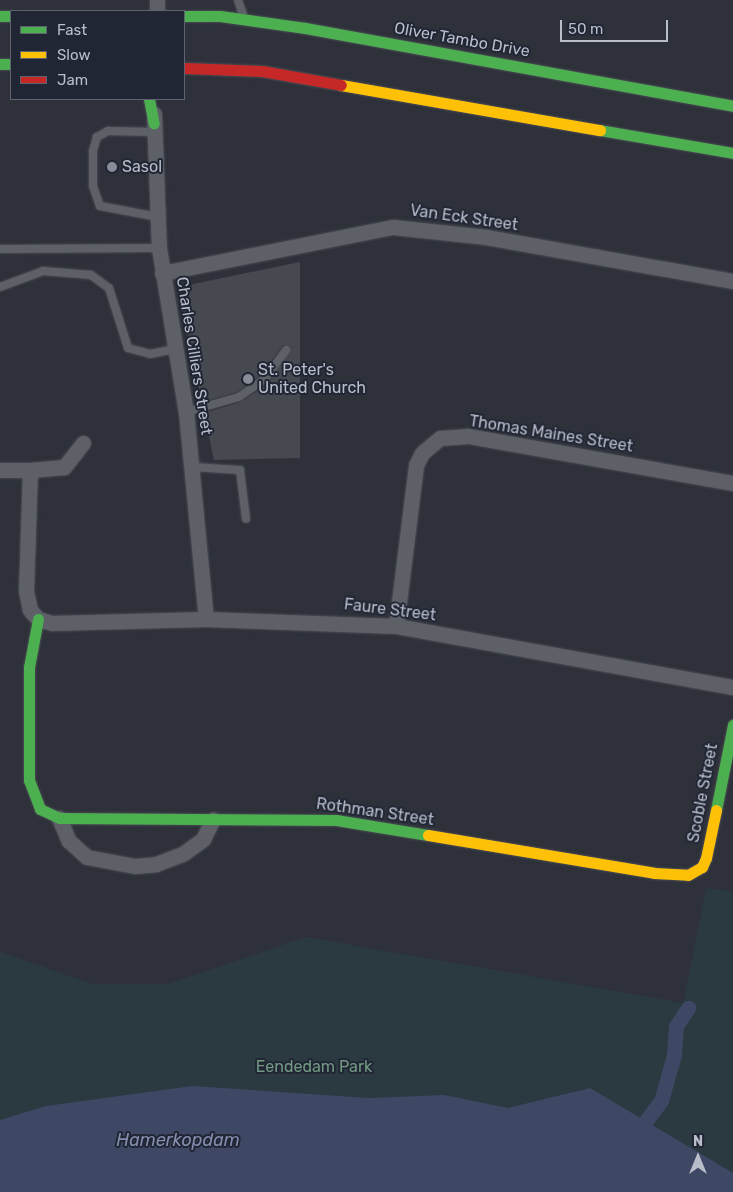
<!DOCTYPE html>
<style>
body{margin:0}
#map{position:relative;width:733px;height:1192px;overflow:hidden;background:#2e313a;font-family:Rubik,sans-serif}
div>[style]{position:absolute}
.green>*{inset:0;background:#2b3940}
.water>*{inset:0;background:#3e4764}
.canal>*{height:15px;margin:-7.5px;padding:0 7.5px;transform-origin:7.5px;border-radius:7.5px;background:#3e4764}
.building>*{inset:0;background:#474951}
.roads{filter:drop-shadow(0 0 1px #4a4c53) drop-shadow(0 0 1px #4a4c53)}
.lane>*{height:8px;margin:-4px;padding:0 4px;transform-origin:4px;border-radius:4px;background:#5e6068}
.street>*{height:15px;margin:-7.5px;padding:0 7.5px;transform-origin:7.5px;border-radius:7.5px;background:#5e6068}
.fast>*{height:11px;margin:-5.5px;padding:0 5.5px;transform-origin:5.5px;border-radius:5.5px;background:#4caf50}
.slow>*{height:11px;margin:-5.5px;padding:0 5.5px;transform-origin:5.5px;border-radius:5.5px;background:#ffc107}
.jam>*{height:11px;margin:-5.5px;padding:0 5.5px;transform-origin:5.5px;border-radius:5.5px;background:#c62828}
.dots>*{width:14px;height:14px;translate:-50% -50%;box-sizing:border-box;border:2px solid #212635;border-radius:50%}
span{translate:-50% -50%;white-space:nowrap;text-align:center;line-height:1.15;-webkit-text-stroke:4px #212635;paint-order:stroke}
.street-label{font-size:16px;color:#b9bdca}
.poi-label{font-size:16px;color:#b9bdca}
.left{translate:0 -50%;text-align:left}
.park-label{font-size:16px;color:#729982}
.water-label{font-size:18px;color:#838eaf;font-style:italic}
.legend{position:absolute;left:10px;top:10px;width:175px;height:90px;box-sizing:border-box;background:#212635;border:1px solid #5e6271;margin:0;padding:6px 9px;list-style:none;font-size:15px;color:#b9bdca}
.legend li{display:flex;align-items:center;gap:10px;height:25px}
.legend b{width:25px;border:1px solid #5e6271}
.north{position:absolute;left:673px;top:1132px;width:50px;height:50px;-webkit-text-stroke:4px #212635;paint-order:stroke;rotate:0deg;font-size:14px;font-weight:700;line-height:20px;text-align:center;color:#b9bdca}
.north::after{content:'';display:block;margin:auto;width:18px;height:22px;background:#b9bdca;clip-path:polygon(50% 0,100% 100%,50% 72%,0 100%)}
.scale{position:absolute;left:560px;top:20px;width:108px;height:22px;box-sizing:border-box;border:2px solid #b9bdca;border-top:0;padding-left:6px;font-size:15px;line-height:18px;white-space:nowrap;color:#b9bdca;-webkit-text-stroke:4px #212635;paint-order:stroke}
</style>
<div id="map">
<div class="green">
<i style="clip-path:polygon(706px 888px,733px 891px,733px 1192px,0 1192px,0 952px,93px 984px,168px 984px,306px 937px,683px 1003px)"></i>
</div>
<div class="water">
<i style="clip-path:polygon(192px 1086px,369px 1098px,444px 1095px,508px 1108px,590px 1088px,733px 1173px,733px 1192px,0 1192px,0 1120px,46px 1106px)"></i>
</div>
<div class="canal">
<i style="left:645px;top:1122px;width:26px;rotate:-53deg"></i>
<i style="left:661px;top:1101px;width:48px;rotate:-74.2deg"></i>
<i style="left:674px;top:1055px;width:29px;rotate:-86deg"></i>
<i style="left:676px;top:1026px;width:22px;rotate:-56deg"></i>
</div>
<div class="building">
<i style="clip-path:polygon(300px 262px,300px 458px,214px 460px,204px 413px,241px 402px,268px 384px,291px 348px,283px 345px,261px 375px,237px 392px,202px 402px,180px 299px,193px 284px)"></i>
</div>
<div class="roads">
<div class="lane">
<i style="left:238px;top:0;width:18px;rotate:71deg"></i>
<i style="left:154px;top:132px;width:46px;rotate:-178.8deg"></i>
<i style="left:108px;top:131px;width:13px;rotate:151deg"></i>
<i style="left:97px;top:137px;width:15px;rotate:106deg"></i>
<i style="left:93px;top:151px;width:35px;rotate:90deg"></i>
<i style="left:93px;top:186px;width:21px;rotate:71deg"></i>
<i style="left:100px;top:206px;width:59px;rotate:10.7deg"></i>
<i style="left:0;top:249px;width:159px;rotate:-0.4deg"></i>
<i style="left:0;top:287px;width:46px;rotate:-20.4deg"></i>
<i style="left:43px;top:271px;width:48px;rotate:4.8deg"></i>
<i style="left:91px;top:275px;width:22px;rotate:36deg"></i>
<i style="left:109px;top:288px;width:63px;rotate:72.4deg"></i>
<i style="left:128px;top:348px;width:23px;rotate:15deg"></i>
<i style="left:150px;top:354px;width:26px;rotate:-11deg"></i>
<i style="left:186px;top:412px;width:55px;rotate:-15.8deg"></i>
<i style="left:239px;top:397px;width:32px;rotate:-35deg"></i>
<i style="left:265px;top:379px;width:36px;rotate:-54deg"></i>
<i style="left:193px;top:467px;width:47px;rotate:3.7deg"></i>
<i style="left:240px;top:470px;width:49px;rotate:83deg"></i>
</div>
<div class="street">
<i style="left:157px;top:11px;width:11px;rotate:-90deg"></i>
<i style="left:154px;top:114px;width:134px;rotate:87.9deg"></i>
<i style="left:159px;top:248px;width:166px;rotate:80.7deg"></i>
<i style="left:186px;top:412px;width:208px;rotate:84.5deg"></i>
<i style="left:162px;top:273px;width:236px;rotate:-11.3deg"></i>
<i style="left:393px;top:227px;width:94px;rotate:6.1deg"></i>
<i style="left:486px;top:237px;width:251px;rotate:10.1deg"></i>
<i style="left:83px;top:443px;width:31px;rotate:128deg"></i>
<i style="left:64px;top:467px;width:34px;rotate:175deg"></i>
<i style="left:30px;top:470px;width:121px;rotate:91.9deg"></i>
<i style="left:26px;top:591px;width:19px;rotate:78deg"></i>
<i style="left:30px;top:610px;width:12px;rotate:48deg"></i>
<i style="left:38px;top:619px;width:15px;rotate:16deg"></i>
<i style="left:52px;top:623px;width:154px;rotate:-1.5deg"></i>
<i style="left:206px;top:619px;width:190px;rotate:2.1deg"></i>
<i style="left:396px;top:626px;width:342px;rotate:10.3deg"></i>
<i style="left:0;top:470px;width:30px"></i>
<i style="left:396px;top:626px;width:162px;rotate:-82.9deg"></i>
<i style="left:416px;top:465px;width:13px;rotate:-63deg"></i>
<i style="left:422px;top:453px;width:23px;rotate:-40deg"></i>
<i style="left:440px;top:438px;width:28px;rotate:-4deg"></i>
<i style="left:468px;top:436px;width:269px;rotate:10.1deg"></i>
<i style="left:59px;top:818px;width:25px;rotate:67deg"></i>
<i style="left:69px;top:841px;width:24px;rotate:42deg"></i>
<i style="left:87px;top:857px;width:49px;rotate:10.6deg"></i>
<i style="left:135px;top:866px;width:21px;rotate:-5deg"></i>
<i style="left:156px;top:864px;width:30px;rotate:-21deg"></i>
<i style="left:184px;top:853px;width:24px;rotate:-36deg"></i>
<i style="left:203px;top:839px;width:22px;rotate:-63deg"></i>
</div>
<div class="fast">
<i style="left:0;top:16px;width:11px"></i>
<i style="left:184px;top:16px;width:36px"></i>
<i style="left:220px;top:16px;width:86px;rotate:8deg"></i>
<i style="left:305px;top:28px;width:435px;rotate:10.3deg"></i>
<i style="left:0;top:64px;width:11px"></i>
<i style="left:149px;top:99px;width:25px;rotate:79deg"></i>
<i style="left:600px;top:130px;width:135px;rotate:9.8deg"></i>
<i style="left:38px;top:619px;width:49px;rotate:100.6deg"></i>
<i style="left:29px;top:667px;width:113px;rotate:90deg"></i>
<i style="left:29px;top:780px;width:31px;rotate:69deg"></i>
<i style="left:40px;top:809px;width:21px;rotate:25deg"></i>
<i style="left:59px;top:818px;width:277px;rotate:0.4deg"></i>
<i style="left:336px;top:820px;width:93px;rotate:9.3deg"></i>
<i style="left:716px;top:810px;width:87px;rotate:-78.7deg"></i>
</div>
<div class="slow">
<i style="left:341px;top:85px;width:263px;rotate:9.9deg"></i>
<i style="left:428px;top:835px;width:229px;rotate:9.5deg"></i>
<i style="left:654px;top:873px;width:34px;rotate:3deg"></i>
<i style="left:688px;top:875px;width:16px;rotate:-30deg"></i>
<i style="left:702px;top:867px;width:10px;rotate:-66deg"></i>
<i style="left:706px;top:858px;width:49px;rotate:-78.2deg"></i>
</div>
<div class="jam">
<i style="left:184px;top:68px;width:78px;rotate:2.2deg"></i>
<i style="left:262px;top:71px;width:80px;rotate:10deg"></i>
</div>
</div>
<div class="dots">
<i style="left:112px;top:167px;background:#888c98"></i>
<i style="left:248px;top:379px;background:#888c98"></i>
</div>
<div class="street-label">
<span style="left:462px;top:40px;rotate:10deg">Oliver Tambo Drive</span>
<span style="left:464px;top:218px;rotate:8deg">Van Eck Street</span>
<span style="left:194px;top:356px;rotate:81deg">Charles Cilliers Street</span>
<span style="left:551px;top:434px;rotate:9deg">Thomas Maines Street</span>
<span style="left:390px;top:610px;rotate:7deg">Faure Street</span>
<span style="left:703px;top:793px;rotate:-79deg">Scoble Street</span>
<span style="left:375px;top:812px;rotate:8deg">Rothman Street</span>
</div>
<div class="poi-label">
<span class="left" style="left:122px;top:167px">Sasol</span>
<span class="left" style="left:258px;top:379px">St. Peter's<br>United Church</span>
</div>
<div class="park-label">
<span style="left:314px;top:1067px">Eendedam Park</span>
</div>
<div class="water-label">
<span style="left:178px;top:1140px">Hamerkopdam</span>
</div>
<ul class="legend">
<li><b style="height:6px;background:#4caf50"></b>Fast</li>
<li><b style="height:6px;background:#ffc107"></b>Slow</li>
<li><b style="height:6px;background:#c62828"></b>Jam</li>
</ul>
<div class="north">N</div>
<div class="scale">50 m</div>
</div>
